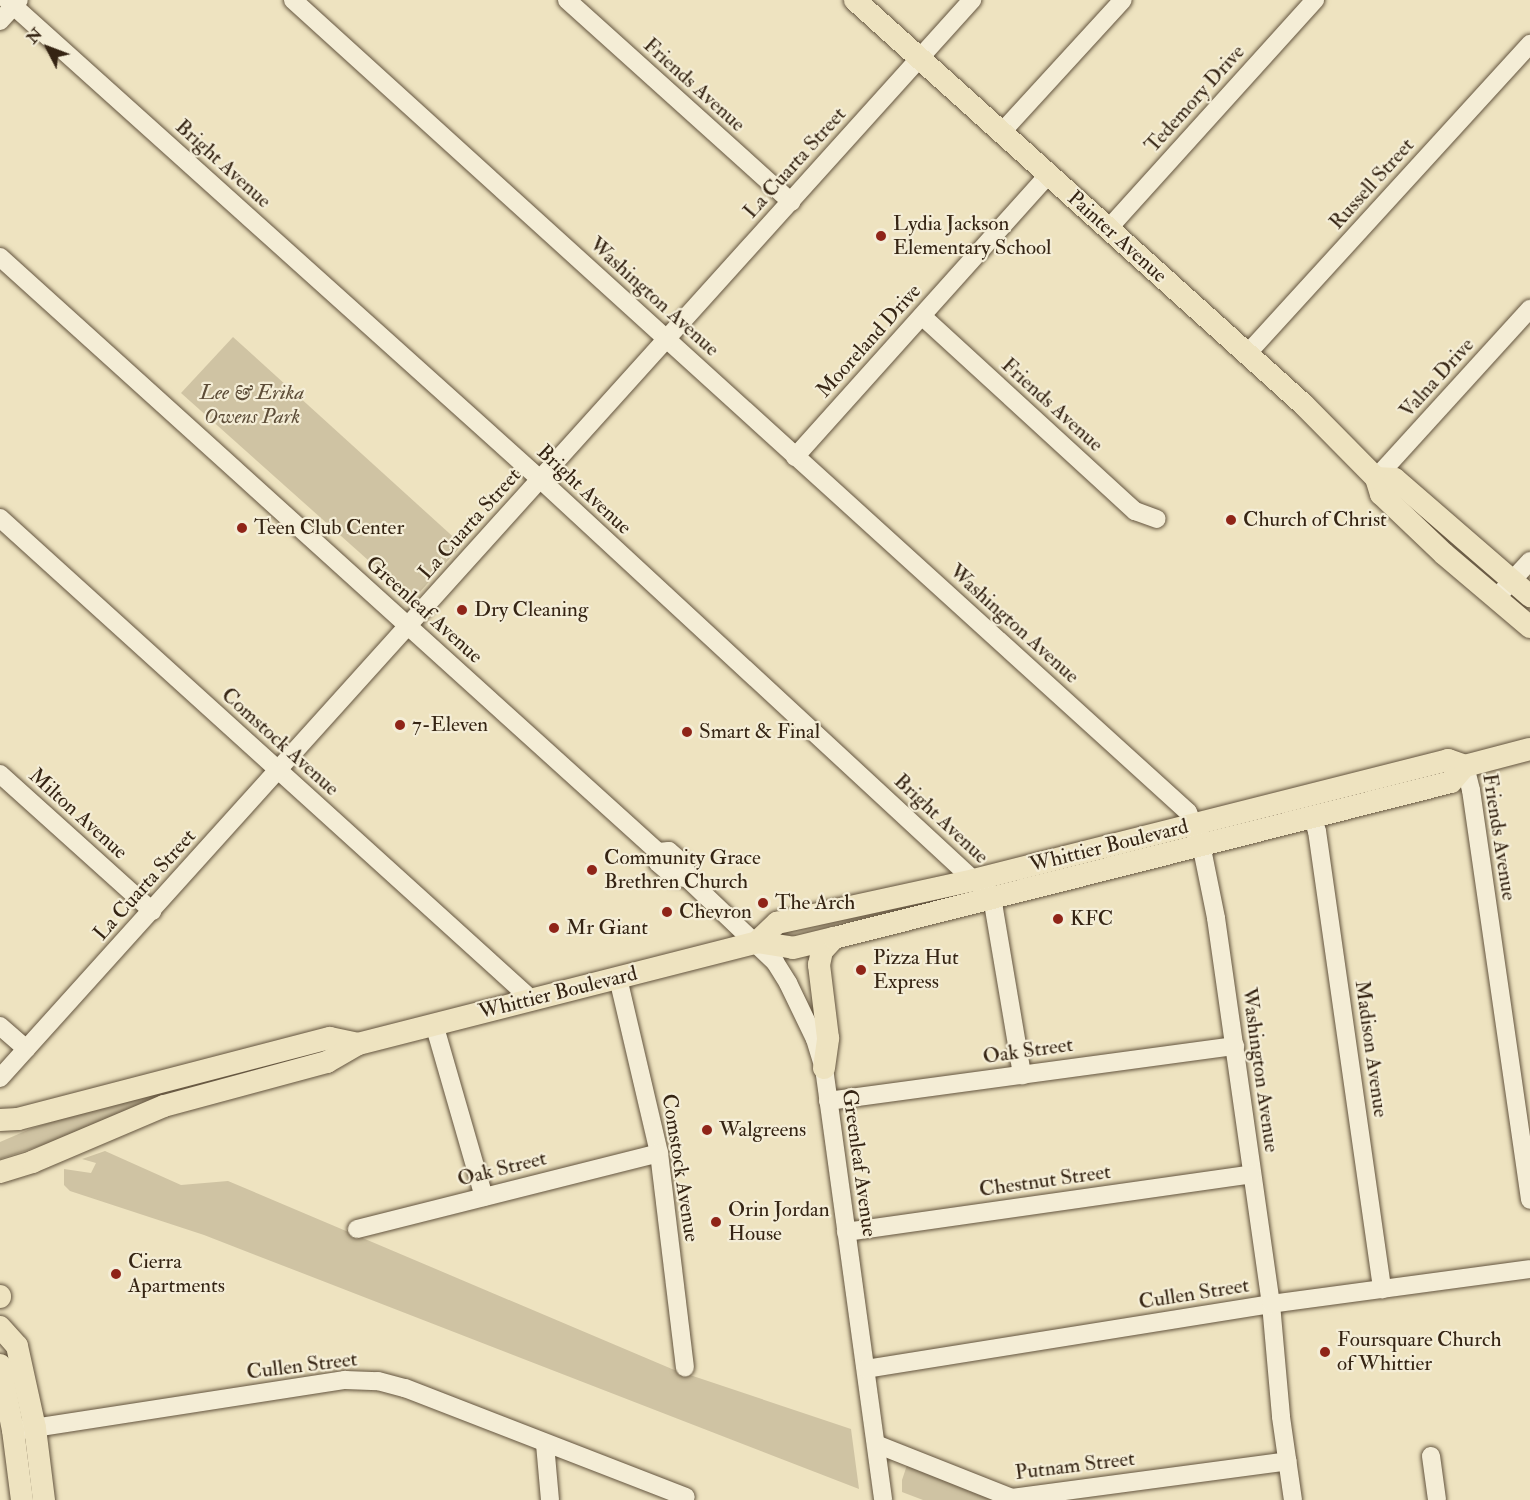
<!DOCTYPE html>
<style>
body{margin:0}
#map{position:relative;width:1530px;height:1500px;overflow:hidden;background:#eee3c0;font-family:"IM FELL Double Pica",serif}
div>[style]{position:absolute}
.green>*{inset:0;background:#cfc3a3}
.roads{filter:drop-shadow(0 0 2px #63543e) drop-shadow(0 0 2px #63543e)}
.minor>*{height:18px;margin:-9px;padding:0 9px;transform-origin:9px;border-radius:9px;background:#f4edd6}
.major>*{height:22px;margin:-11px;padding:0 11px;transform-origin:11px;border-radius:11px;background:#eee3c0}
.dots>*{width:16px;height:16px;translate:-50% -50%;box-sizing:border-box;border:3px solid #f4edd6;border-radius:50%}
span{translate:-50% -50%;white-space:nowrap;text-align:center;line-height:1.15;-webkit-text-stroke:4.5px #f4edd6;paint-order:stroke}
.street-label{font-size:21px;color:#352413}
.poi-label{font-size:21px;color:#352413}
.left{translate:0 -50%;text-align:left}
.park-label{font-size:21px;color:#5c4c37;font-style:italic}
.north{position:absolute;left:18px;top:18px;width:60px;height:60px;-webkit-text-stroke:4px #f4edd6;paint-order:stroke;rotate:312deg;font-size:16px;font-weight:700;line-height:24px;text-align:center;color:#352413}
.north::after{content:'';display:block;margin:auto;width:21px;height:27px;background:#352413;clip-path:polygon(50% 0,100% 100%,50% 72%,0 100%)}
</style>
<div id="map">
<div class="green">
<i style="clip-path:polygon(233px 337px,460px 543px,460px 547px,419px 593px,406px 594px,181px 393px)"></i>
<i style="clip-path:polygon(188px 1085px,46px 1144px,0 1159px,0 1142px,30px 1129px,85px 1111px)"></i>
<i style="clip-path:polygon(105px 1151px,181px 1185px,228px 1181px,672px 1369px,851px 1429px,859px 1489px,204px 1235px,70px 1191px,64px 1185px,64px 1169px,91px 1173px,96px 1163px,82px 1159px)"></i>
<i style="clip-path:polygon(907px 1465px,999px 1500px,923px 1500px,902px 1492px,902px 1480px)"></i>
</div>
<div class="roads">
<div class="minor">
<i style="left:7px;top:0;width:718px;rotate:41.95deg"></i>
<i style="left:541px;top:480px;width:614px;rotate:42.76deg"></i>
<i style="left:992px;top:897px;width:181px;rotate:80.4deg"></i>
<i style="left:293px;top:0;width:1208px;rotate:42.22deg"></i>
<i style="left:1188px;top:812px;width:35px;rotate:68deg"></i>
<i style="left:1201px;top:844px;width:76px;rotate:78.5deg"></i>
<i style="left:1216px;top:918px;width:390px;rotate:81.9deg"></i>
<i style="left:1271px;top:1304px;width:113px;rotate:84.9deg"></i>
<i style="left:1281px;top:1417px;width:84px;rotate:81.8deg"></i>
<i style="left:567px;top:0;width:302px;rotate:42deg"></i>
<i style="left:0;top:21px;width:28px;rotate:-48deg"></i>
<i style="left:1001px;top:133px;width:180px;rotate:-47.5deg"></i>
<i style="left:1108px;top:229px;width:309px;rotate:-47.9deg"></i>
<i style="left:0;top:257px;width:887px;rotate:42.12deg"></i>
<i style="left:658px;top:852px;width:11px;rotate:90deg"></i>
<i style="left:658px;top:863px;width:21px;rotate:41deg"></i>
<i style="left:674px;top:877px;width:13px;rotate:4deg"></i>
<i style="left:922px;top:316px;width:289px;rotate:42.5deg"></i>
<i style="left:1135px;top:511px;width:23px;rotate:20deg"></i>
<i style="left:1247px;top:354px;width:420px;rotate:-47.6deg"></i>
<i style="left:795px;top:457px;width:379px;rotate:-48.1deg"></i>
<i style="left:1376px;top:478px;width:229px;rotate:-47.7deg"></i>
<i style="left:0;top:518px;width:716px;rotate:42.17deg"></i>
<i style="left:1497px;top:597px;width:49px;rotate:-47.5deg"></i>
<i style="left:1465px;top:766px;width:25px;rotate:76deg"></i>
<i style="left:1471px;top:790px;width:414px;rotate:81.8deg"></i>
<i style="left:0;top:774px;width:205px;rotate:42deg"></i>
<i style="left:1312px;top:815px;width:17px;rotate:73deg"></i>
<i style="left:1317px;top:831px;width:463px;rotate:81.9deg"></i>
<i style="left:658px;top:852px;width:11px;rotate:-5deg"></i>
<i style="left:669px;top:851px;width:21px;rotate:41deg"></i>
<i style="left:685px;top:865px;width:13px;rotate:81deg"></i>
<i style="left:687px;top:878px;width:122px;rotate:43.7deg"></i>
<i style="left:775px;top:962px;width:25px;rotate:58deg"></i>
<i style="left:788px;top:983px;width:62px;rotate:64.3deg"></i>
<i style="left:815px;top:1039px;width:30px;rotate:73deg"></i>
<i style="left:824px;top:1068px;width:436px;rotate:82.2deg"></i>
<i style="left:618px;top:978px;width:180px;rotate:76.8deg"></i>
<i style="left:659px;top:1153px;width:216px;rotate:83.1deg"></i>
<i style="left:434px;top:1024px;width:180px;rotate:73.9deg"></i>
<i style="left:0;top:1026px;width:35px;rotate:41deg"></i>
<i style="left:0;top:1078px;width:1452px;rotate:-47.96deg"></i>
<i style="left:828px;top:1101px;width:411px;rotate:-7.7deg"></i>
<i style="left:357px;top:1229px;width:311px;rotate:-14.1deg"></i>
<i style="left:846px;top:1232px;width:409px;rotate:-8.1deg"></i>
<i style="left:866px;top:1369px;width:410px;rotate:-9.1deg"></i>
<i style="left:1271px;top:1304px;width:261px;rotate:-7.7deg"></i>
<i style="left:21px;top:1430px;width:328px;rotate:-8.8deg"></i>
<i style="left:345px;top:1380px;width:33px;rotate:2deg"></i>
<i style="left:378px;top:1381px;width:28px;rotate:15deg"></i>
<i style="left:405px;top:1388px;width:301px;rotate:21.2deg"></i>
<i style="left:545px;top:1444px;width:56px;rotate:84.9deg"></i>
<i style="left:876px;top:1444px;width:146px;rotate:21.7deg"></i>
<i style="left:1012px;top:1498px;width:278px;rotate:-7.6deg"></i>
<i style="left:1431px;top:1456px;width:44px;rotate:82.2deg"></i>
</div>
<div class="major">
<i style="left:855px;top:0;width:605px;rotate:42.05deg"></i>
<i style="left:1304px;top:405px;width:103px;rotate:45.4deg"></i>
<i style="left:1376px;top:478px;width:17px;rotate:73deg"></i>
<i style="left:1381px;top:494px;width:87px;rotate:43.6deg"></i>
<i style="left:1444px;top:554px;width:113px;rotate:40.3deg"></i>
<i style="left:1376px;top:478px;width:19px;rotate:3deg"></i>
<i style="left:1395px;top:479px;width:179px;rotate:40.9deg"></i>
<i style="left:757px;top:942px;width:28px;rotate:-44deg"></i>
<i style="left:777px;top:923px;width:202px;rotate:-12.3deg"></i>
<i style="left:974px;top:880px;width:489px;rotate:-14.2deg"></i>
<i style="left:1448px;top:760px;width:18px;rotate:19deg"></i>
<i style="left:824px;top:1068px;width:30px;rotate:-82deg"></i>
<i style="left:828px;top:1038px;width:74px;rotate:-97deg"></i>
<i style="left:819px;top:965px;width:14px;rotate:-78deg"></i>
<i style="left:822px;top:951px;width:18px;rotate:-47deg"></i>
<i style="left:0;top:1120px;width:18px;rotate:-3deg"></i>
<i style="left:18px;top:1119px;width:322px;rotate:-14.6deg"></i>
<i style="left:330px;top:1038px;width:29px;rotate:12deg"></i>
<i style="left:0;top:1172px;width:34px;rotate:-17deg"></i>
<i style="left:32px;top:1162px;width:143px;rotate:-23deg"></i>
<i style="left:164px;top:1106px;width:169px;rotate:-15.1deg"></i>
<i style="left:327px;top:1062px;width:36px;rotate:-30deg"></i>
<i style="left:358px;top:1044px;width:412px;rotate:-14.3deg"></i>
<i style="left:757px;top:942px;width:36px;rotate:9deg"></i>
<i style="left:793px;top:948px;width:42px;rotate:-13.7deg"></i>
<i style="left:834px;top:938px;width:636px;rotate:-14.19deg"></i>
<i style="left:1451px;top:782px;width:21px;rotate:-49deg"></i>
<i style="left:1465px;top:766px;width:67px;rotate:-14.7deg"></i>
<i style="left:0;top:1296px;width:1px;rotate:90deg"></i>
<i style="left:0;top:1327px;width:25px;rotate:48deg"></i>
<i style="left:17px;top:1346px;width:84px;rotate:77.6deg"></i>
<i style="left:35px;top:1428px;width:73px;rotate:82.9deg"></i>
<i style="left:0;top:1365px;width:66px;rotate:78.7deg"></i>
<i style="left:13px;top:1430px;width:71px;rotate:82.7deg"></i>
</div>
</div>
<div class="dots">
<i style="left:881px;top:236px;background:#8f2418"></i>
<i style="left:1231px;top:520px;background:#8f2418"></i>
<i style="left:242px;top:528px;background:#8f2418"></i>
<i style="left:462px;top:610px;background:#8f2418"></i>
<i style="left:400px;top:725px;background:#8f2418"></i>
<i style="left:687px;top:732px;background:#8f2418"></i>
<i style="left:592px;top:870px;background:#8f2418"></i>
<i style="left:763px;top:903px;background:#8f2418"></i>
<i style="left:667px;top:912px;background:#8f2418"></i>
<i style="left:1058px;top:919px;background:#8f2418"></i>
<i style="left:554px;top:928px;background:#8f2418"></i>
<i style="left:861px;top:970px;background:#8f2418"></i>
<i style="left:707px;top:1130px;background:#8f2418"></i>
<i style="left:716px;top:1222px;background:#8f2418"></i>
<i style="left:116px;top:1274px;background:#8f2418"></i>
<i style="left:1325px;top:1352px;background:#8f2418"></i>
</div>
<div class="street-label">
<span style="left:694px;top:85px;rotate:42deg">Friends Avenue</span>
<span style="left:1195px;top:99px;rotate:-48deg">Tedemory Drive</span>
<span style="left:795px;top:163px;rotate:-48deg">La Cuarta Street</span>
<span style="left:223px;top:164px;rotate:42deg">Bright Avenue</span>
<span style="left:1372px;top:184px;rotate:-48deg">Russell Street</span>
<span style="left:1117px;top:237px;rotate:42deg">Painter Avenue</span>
<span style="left:654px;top:297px;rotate:42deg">Washington Avenue</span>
<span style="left:869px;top:341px;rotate:-48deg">Mooreland Drive</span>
<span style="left:1437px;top:378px;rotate:-48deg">Valna Drive</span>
<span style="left:1052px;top:405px;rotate:42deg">Friends Avenue</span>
<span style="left:584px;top:490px;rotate:43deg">Bright Avenue</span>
<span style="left:470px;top:524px;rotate:-48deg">La Cuarta Street</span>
<span style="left:424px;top:610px;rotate:42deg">Greenleaf Avenue</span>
<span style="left:1014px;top:624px;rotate:42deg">Washington Avenue</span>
<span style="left:280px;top:742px;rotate:42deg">Comstock Avenue</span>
<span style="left:78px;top:814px;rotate:42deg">Milton Avenue</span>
<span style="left:941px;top:819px;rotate:43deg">Bright Avenue</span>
<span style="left:1499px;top:837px;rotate:81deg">Friends Avenue</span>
<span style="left:1109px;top:846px;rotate:-14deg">Whittier Boulevard</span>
<span style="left:145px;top:885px;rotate:-48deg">La Cuarta Street</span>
<span style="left:558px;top:993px;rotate:-14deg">Whittier Boulevard</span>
<span style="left:1371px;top:1049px;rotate:82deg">Madison Avenue</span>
<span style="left:1028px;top:1051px;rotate:-8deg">Oak Street</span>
<span style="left:1260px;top:1070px;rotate:82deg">Washington Avenue</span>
<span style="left:859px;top:1163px;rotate:82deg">Greenleaf Avenue</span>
<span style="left:680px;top:1168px;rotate:81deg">Comstock Avenue</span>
<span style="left:502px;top:1169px;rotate:-14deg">Oak Street</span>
<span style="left:1045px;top:1181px;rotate:-8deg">Chestnut Street</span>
<span style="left:1194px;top:1294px;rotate:-9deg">Cullen Street</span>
<span style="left:302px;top:1366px;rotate:-7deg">Cullen Street</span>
<span style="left:1075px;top:1466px;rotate:-7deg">Putnam Street</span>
</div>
<div class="poi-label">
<span class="left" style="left:893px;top:236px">Lydia Jackson<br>Elementary School</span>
<span class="left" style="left:1243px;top:520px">Church of Christ</span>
<span class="left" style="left:254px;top:528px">Teen Club Center</span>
<span class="left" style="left:474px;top:610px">Dry Cleaning</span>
<span class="left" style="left:412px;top:725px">7-Eleven</span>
<span class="left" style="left:699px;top:732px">Smart &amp; Final</span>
<span class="left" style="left:604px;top:870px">Community Grace<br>Brethren Church</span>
<span class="left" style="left:775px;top:903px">The Arch</span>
<span class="left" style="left:679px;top:912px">Chevron</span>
<span class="left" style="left:1070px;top:919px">KFC</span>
<span class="left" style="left:566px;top:928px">Mr Giant</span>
<span class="left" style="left:873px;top:970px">Pizza Hut<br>Express</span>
<span class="left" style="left:719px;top:1130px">Walgreens</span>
<span class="left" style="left:728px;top:1222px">Orin Jordan<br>House</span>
<span class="left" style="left:128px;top:1274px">Cierra<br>Apartments</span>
<span class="left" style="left:1337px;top:1352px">Foursquare Church<br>of Whittier</span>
</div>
<div class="park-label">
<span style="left:252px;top:405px">Lee &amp; Erika<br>Owens Park</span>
</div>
<div class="north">N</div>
</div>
